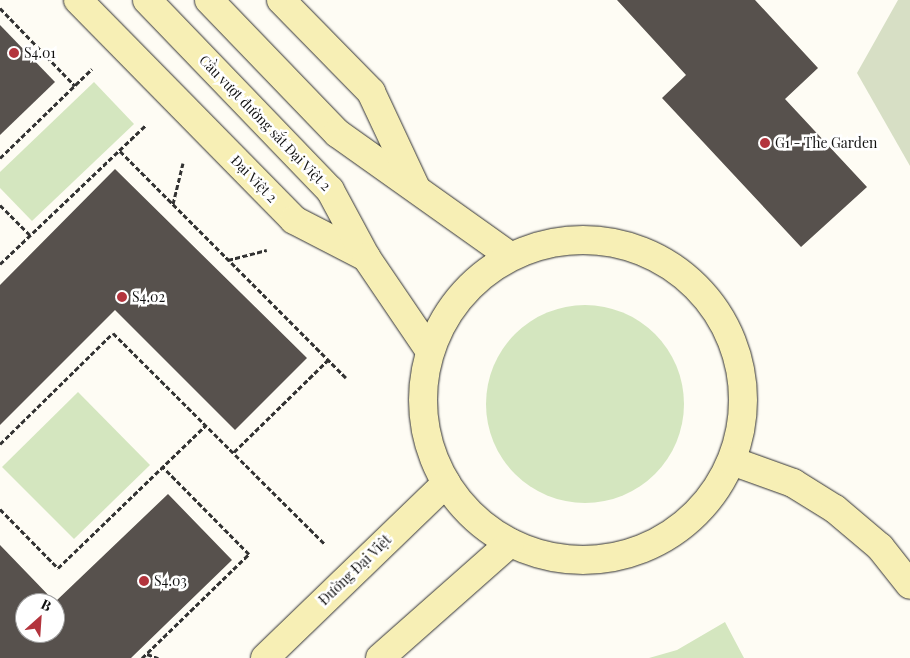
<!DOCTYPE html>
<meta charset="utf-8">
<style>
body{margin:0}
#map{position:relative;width:910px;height:658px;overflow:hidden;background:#fefcf4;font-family:"Playfair Display",serif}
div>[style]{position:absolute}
.green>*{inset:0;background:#d4e6bf}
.round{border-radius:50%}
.cemetery>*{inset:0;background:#d7dfc5}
.building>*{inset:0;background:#57514d}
.path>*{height:3px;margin-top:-1.5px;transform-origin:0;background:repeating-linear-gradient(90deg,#323232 0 5px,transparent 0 7.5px)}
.roads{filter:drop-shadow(0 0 1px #323232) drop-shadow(0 0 1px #323232)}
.secondary>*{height:28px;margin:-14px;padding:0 14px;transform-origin:14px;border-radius:14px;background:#f7efb5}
.secondary>.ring{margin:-14px;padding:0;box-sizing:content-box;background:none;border:28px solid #f7efb5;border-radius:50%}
.dots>*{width:14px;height:14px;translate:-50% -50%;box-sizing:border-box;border:2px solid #fff;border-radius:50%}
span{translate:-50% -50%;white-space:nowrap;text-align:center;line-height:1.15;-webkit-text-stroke:5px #fff;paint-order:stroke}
.poi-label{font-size:14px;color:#101010}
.left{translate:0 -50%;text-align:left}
.street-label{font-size:14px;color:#101010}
.north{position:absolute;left:15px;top:593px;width:50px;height:50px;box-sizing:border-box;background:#fff;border:1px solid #9f9f9f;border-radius:50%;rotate:26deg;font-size:14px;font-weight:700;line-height:20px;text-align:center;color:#101010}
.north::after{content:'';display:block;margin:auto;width:18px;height:22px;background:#b3343d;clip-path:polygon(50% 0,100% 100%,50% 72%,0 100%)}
</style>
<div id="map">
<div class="green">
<i style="clip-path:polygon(94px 82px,134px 124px,32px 221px,0 188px,0 172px)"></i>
<i class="round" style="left:486px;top:305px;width:198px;height:198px"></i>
<i style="clip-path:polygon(78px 392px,150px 465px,74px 539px,2px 467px)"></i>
<i style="clip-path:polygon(725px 622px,744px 658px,649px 658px,677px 650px)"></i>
</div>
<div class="cemetery">
<i style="clip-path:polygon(898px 0,910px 0,910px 166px,857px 73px)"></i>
</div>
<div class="building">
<i style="clip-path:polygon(617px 0,755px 0,818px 68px,785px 99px,867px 187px,801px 247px,662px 98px,686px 75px)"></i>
<i style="clip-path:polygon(0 25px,55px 82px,0 135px)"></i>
<i style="clip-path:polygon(115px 169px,307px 358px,235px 430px,115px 310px,0 425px,0 285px)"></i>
<i style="clip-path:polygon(evenodd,168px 494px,232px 560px,131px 658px,0 658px,0 545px,55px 602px,168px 494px,25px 603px,55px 603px,55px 633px,25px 633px,25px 603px)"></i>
</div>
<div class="path">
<i style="left:0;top:8px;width:108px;rotate:46.1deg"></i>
<i style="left:120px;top:151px;width:320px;rotate:45.1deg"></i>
<i style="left:0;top:158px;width:128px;rotate:-44.1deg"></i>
<i style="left:173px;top:204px;width:42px;rotate:-76.3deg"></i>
<i style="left:0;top:205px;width:42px;rotate:45deg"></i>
<i style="left:228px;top:260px;width:40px;rotate:-14.4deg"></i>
<i style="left:0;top:264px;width:202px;rotate:-43.6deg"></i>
<i style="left:0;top:444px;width:158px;rotate:-44.5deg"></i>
<i style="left:113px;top:333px;width:299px;rotate:44.9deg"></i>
<i style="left:234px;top:452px;width:132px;rotate:-44.4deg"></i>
<i style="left:0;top:509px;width:83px;rotate:45.5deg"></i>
<i style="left:58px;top:568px;width:206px;rotate:-44deg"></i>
<i style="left:147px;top:654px;width:12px;rotate:20deg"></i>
<i style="left:142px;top:658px;width:149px;rotate:-44.2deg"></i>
<i style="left:249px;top:554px;width:122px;rotate:-134.7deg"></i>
</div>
<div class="roads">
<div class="secondary">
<i style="left:78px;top:0;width:308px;rotate:45.5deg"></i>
<i style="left:294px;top:220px;width:81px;rotate:27.2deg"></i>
<i style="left:147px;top:0;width:264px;rotate:46.1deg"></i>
<i style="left:330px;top:190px;width:76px;rotate:61.8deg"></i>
<i style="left:366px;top:257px;width:114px;rotate:55.8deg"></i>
<i style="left:209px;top:0;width:185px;rotate:46.1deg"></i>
<i style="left:337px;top:133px;width:212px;rotate:35.4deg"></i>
<i style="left:281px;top:0;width:129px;rotate:45.6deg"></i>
<i style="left:371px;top:92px;width:104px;rotate:64.9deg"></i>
<i class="ring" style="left:423px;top:240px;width:292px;height:292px"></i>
<i style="left:732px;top:461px;width:65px;rotate:19.8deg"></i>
<i style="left:793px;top:483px;width:49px;rotate:31.8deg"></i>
<i style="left:835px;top:509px;width:59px;rotate:40.2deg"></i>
<i style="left:880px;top:547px;width:48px;rotate:51.7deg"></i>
<i style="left:265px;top:658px;width:252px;rotate:-44deg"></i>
<i style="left:380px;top:658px;width:174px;rotate:-41.5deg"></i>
</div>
</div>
<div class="dots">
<i style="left:14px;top:53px;background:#b3343d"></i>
<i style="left:765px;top:143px;background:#b3343d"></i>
<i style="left:122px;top:297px;background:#b3343d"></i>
<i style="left:144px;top:581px;background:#b3343d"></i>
</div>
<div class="poi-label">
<span class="left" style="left:24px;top:53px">S4.01</span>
<span class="left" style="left:775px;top:143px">G1 - The Garden</span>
<span class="left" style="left:132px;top:297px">S4.02</span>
<span class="left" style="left:154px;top:581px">S4.03</span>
</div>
<div class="street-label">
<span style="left:265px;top:123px;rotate:46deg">Cầu vượt đường sắt Đại Việt 2</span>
<span style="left:254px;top:179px;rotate:46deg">Đại Việt 2</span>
<span style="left:355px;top:570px;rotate:-44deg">Đường Đại Việt</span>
</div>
<div class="north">B</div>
</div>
